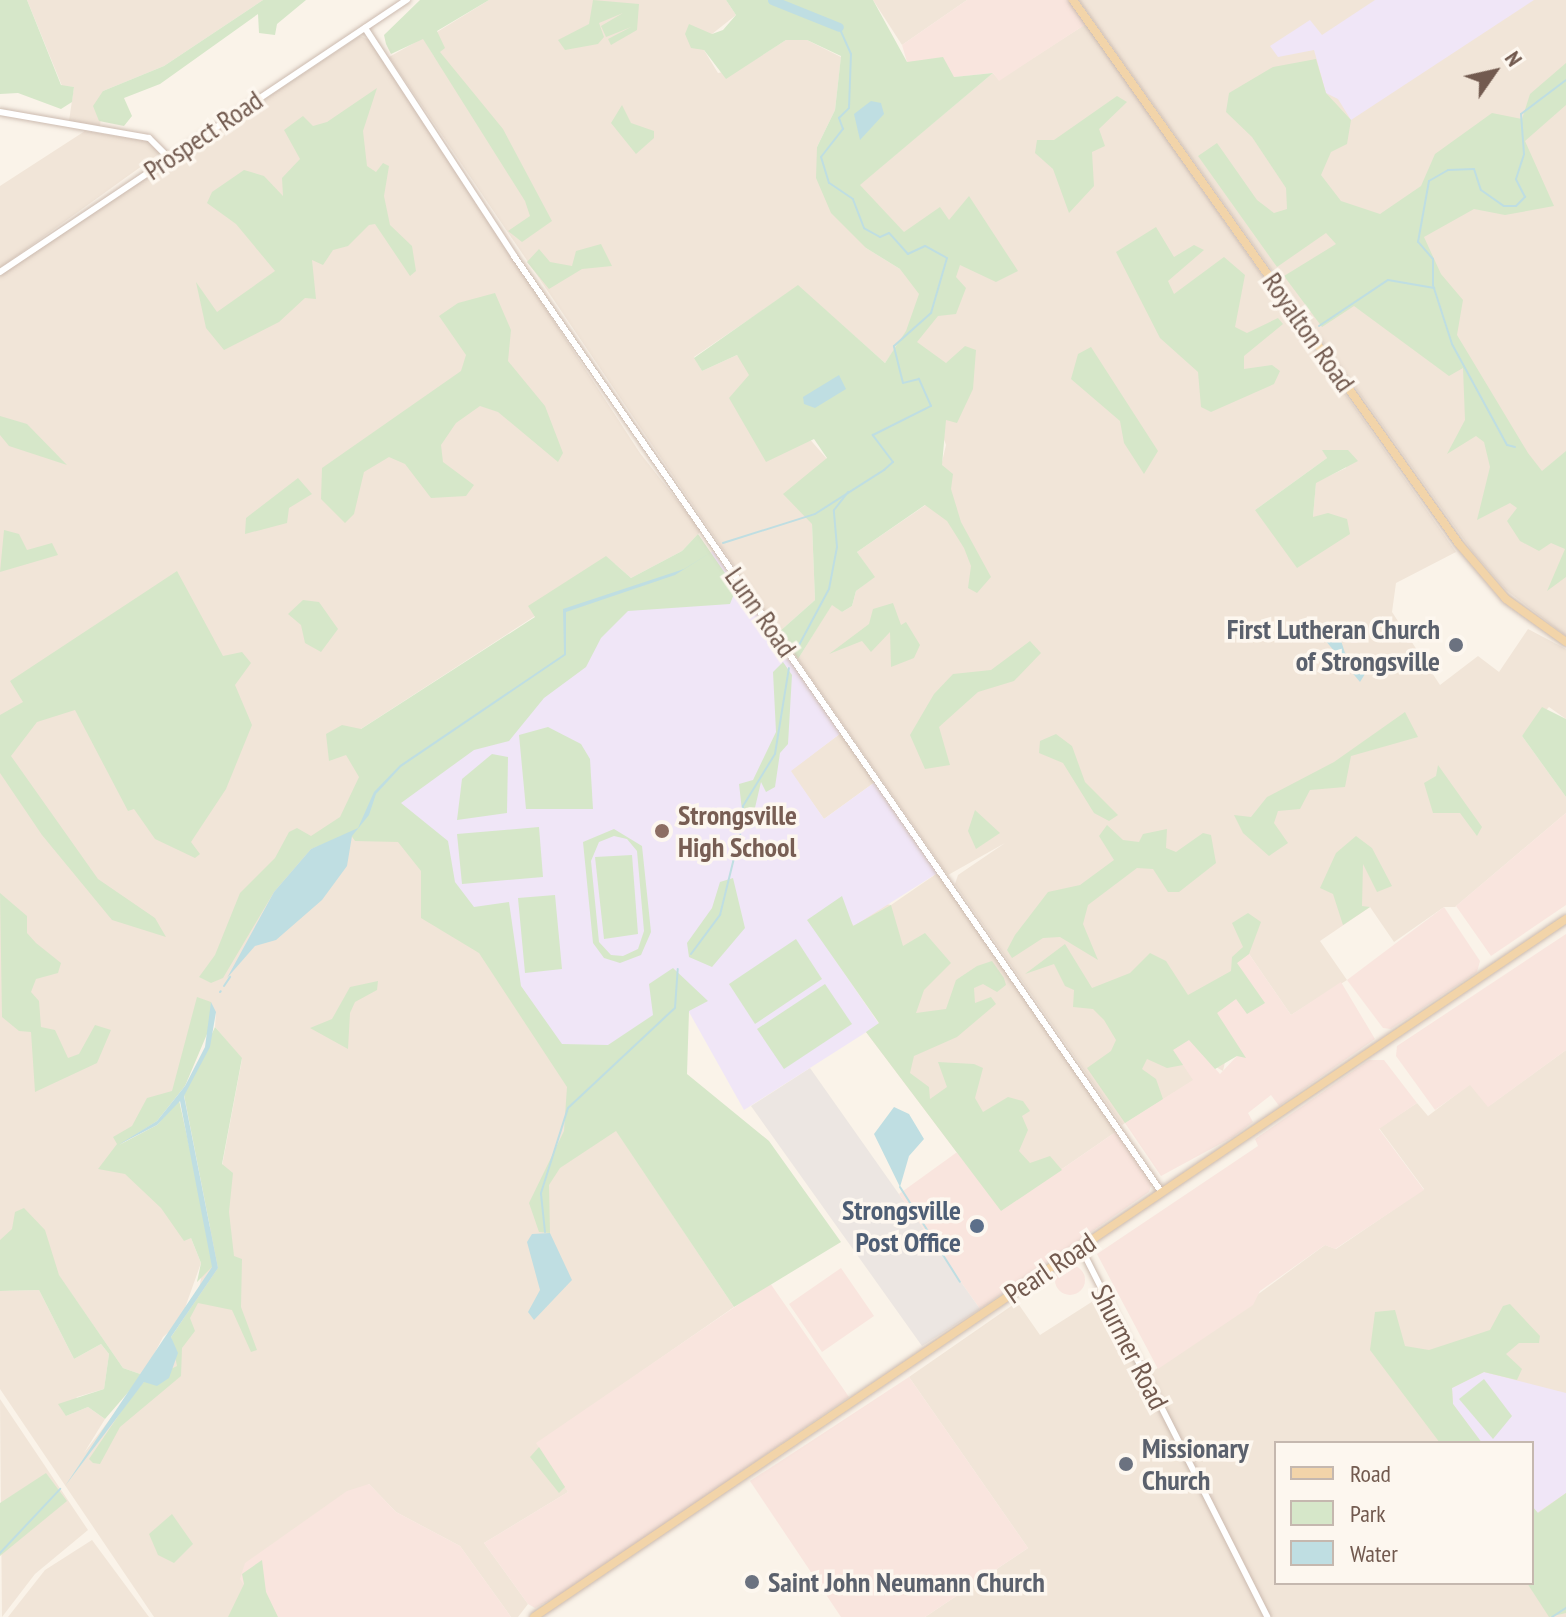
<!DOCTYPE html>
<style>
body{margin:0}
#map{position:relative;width:1566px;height:1617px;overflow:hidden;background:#faf3e9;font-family:"PT Sans Narrow",sans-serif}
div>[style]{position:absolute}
.residential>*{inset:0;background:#f1e5d8}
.commercial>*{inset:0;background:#f9e5de}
.round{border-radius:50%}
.industrial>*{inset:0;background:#ece6e2}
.education>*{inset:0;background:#f0e6f7}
.green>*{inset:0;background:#d6e7c9}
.water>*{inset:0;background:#bfdee2}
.stream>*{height:2px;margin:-1px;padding:0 1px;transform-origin:1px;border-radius:1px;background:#bfdee2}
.river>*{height:9px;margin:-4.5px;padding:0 4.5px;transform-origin:4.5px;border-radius:4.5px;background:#bfdee2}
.roads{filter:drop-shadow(0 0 2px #ccbbb0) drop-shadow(0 0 2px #ccbbb0)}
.minor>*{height:6px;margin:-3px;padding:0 3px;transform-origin:3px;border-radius:3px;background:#fff}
.major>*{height:8px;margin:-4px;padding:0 4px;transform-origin:4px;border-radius:4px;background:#f2d4a9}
.dots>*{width:22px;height:22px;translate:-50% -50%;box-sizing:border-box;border:4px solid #fdf7ef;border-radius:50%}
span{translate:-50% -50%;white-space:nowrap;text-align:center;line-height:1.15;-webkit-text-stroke:7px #fdf7ef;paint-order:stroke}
.street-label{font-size:28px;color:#725a4f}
.worship-label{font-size:28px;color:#5b616d;font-weight:700}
.right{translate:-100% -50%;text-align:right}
.left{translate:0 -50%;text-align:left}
.education-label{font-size:28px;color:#785e54;font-weight:700}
.service-label{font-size:28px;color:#4e5e75;font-weight:700}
.legend{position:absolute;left:1274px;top:1441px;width:260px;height:144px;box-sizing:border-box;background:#fdf7ef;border:2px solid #c5b8af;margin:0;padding:10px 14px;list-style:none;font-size:24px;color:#725a4f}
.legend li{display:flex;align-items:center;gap:16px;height:40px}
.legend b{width:40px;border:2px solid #c5b8af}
.north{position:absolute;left:1454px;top:32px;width:80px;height:80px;-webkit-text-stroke:6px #fdf7ef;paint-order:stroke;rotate:56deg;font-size:22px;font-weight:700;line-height:32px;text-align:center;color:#725a4f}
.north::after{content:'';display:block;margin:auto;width:28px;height:36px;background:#725a4f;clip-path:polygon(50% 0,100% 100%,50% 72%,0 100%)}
</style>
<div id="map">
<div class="residential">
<i style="clip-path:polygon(27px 0,263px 0,164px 66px,103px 91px,100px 126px,69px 121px,74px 87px,62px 86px)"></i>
<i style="clip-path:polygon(evenodd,489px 0,726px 0,736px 15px,712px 34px,704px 50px,718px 73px,740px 69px,786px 40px,807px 40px,841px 57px,835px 110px,817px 147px,866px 248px,900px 269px,910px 239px,859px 185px,993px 73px,999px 80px,1086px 24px,1456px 552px,1396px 583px,1392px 612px,1440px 685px,1478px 656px,1499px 672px,1528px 629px,1566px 649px,1566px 719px,1549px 707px,1522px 736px,1566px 797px,1566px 813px,1455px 907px,1444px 907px,1394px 942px,1370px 907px,1320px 941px,1347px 980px,1291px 1015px,1249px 954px,1223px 1071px,1209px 1063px,1194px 1080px,1122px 1125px,955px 884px,958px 875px,1005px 843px,948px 875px,798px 659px,832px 604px,842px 612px,852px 606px,856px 591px,874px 577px,857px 552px,933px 500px,946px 445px,907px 331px,885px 363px,798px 286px,694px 357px,702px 371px,737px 355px,827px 459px,812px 523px,815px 600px,779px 632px,389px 57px,423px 38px,434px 56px,437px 32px,489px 0,1323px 450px,1348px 450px,1346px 468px,1316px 482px,1313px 517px,1320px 518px,1255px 510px,1327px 458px,1323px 450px)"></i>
<i style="clip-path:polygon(873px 0,967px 0,902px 45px)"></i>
<i style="clip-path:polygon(1079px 0,1566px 0,1566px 636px,1506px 590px,1472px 551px)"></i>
<i style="clip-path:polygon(360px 36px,370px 40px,640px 453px,701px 531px,682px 551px,631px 578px,615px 564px,350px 736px,585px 1079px,547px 1176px,616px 1130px,734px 1307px,540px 1442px,568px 1492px,484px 1543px,528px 1604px,518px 1617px,511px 1617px,460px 1546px,396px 1512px,369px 1484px,241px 1579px,266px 1617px,154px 1617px,0 1389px,0 1291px,39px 1290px,74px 1359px,101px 1344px,109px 1354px,104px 1389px,77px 1397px,66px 1416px,88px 1407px,105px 1419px,84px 1453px,175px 1334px,199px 1289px,242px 1059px,215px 1027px,216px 1012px,157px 1121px,119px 1145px,191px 1238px,201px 1263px,180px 1322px,163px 1337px,143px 1375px,123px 1368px,26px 1228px,0 1248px,0 275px)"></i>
<i style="clip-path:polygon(85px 131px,152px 142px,160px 153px,0 268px,0 186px)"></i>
<i style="clip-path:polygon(841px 733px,875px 782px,824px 819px,790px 771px)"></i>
<i style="clip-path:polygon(939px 872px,1117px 1131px,1001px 1211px,866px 1032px,879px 1024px,842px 896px,891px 905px)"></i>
<i style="clip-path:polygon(evenodd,1566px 1050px,1566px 1617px,1271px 1617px,1148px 1375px,1325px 1245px,1336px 1249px,1424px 1189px,1379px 1128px,1417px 1103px,1428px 1116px,1470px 1084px,1489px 1106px,1566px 1050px,1276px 1443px,1532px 1443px,1532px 1583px,1276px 1583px,1276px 1443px)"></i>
<i style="clip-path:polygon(1101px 1296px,1265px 1617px,925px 1617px,1028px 1548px,909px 1377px,1017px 1302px,1040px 1335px)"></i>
<i style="clip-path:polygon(0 1399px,88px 1530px,35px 1574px,2px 1617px)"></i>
<i style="clip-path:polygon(92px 1540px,149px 1617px,8px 1617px,45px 1570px)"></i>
</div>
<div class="commercial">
<i style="clip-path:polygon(967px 0,1068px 0,1086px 24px,999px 81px,993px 73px,954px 77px,907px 62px,902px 45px)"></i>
<i style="clip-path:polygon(1566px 813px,1566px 905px,1491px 956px,1456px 906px)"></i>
<i style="clip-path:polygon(1444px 907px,1480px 961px,1477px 972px,1391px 1029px,1383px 1028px,1347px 980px)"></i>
<i style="clip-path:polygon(1566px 934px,1566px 1050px,1488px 1107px,1470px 1085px,1435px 1110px,1396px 1056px,1397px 1046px)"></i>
<i style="clip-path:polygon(1249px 954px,1291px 1015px,1341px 982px,1375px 1039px,1279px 1106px,1271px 1095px,1248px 1113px,1253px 1122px,1233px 1137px,1161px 1176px,1125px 1123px,1193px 1080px,1173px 1050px,1189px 1039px,1220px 1074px,1237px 1056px,1217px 1012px,1236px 999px,1237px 963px)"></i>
<i style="clip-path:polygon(1369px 1060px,1384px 1060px,1417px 1103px,1379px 1129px,1424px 1190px,1335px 1249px,1325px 1245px,1260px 1291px,1253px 1305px,1158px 1369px,1097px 1254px,1258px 1146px,1255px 1139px)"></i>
<i style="clip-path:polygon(1117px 1131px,1152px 1182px,1149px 1192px,980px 1309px,899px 1194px,960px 1150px,1001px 1211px)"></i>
<i class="round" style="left:1055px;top:1265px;width:30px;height:30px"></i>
<i style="clip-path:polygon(841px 1268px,874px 1316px,822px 1352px,789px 1304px)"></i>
<i style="clip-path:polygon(770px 1283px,849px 1397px,571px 1589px,535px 1608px,528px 1604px,484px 1543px,568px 1492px,536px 1443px)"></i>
<i style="clip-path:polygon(909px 1377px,1028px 1548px,925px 1617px,841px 1617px,750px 1481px)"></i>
<i style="clip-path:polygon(369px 1484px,396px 1512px,460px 1546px,511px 1617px,266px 1617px,240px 1579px,245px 1563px,347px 1491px)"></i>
</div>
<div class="industrial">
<i style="clip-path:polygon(810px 1068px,980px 1309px,922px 1346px,751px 1106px)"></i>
</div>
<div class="education">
<i style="clip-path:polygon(1375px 0,1534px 0,1351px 120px,1338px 99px,1326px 93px,1314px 50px,1278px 57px,1270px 46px,1310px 20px,1322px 35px)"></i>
<i style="clip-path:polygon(713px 551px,841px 733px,791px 771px,824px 819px,875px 782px,939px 872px,854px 926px,844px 912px,808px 920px,879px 1024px,744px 1110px,689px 1012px,585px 1079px,372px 770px)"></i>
<i style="clip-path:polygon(1484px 1372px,1566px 1393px,1566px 1493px,1537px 1513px,1532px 1506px,1532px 1443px,1482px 1443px,1453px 1404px,1452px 1388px)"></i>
</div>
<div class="green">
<i style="clip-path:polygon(0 0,27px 0,61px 85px,74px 87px,72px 102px,61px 109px,18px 93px,0 94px)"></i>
<i style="clip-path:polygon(263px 0,306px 0,277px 24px,275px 35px,259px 33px,258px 14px,160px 84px,124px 98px,132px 116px,124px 126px,99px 121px,93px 106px,103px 91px,164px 66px)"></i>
<i style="clip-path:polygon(420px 0,489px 0,437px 31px,445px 48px,440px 52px,503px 129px,552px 221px,522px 242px,508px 231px,530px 216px,525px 201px,423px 39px,391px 54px,386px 44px,384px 35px)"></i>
<i style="clip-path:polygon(593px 0,639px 4px,637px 30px,611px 45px,608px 39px,631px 27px,606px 37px,601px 26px,623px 13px,599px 23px,604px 37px,598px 44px,565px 50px,558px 40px,589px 24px)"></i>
<i style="clip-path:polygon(726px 0,873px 0,907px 62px,943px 57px,954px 77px,993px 73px,860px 185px,904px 232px,940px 207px,949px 220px,969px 196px,1018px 271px,996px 282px,960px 265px,956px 277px,966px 288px,956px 314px,938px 316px,917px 342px,946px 363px,965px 346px,976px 350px,973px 389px,957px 423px,946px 420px,942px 465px,953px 474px,951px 489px,961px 522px,991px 577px,977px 593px,968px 588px,971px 566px,964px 548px,947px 521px,925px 505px,857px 552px,875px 577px,856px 591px,852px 606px,842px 612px,832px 605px,798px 659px,779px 632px,815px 600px,812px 524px,783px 494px,827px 458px,814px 439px,766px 462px,729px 398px,749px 375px,737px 355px,702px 371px,694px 358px,798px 285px,885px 363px,906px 331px,919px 294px,900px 269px,866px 248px,831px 213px,816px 178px,817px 147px,835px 110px,841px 56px,807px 40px,786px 40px,726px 79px,704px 50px,691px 48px,685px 34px,689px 24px,712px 34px,723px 30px,736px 15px)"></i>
<i style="clip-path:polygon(1316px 59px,1326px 93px,1351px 120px,1347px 144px,1331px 152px,1321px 175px,1341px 201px,1380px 214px,1421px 186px,1435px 154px,1492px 113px,1522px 119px,1530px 94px,1566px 63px,1566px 105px,1525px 141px,1554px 206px,1505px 215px,1474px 209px,1424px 237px,1441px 274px,1463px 300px,1457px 335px,1528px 453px,1542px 471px,1566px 451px,1566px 577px,1547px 591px,1565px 549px,1551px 543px,1539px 551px,1520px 541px,1507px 521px,1517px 508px,1510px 503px,1477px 520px,1490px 467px,1484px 442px,1476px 436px,1447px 454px,1465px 420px,1463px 368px,1449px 376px,1354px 306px,1322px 327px,1284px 276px,1336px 244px,1326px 233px,1277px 267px,1198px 156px,1217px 143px,1257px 200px,1274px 213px,1287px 209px,1286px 188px,1252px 137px,1226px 112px,1229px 93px,1273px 67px)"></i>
<i style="clip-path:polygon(377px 88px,363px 131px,367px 166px,376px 172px,383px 163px,389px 166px,384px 196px,390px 225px,412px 246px,416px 271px,410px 276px,375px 224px,369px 225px,348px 246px,333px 250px,323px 265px,312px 260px,316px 299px,305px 298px,279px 322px,224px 350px,206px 328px,196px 282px,217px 312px,275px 271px,236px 224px,207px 203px,212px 192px,244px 170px,264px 176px,283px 196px,282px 178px,300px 159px,284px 130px,303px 116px,313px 126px,327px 122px)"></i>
<i style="clip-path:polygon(1117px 96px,1127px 102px,1099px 129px,1105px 146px,1092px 152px,1094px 186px,1069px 213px,1053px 169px,1035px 153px,1037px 140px,1054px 140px)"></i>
<i style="clip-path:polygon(622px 105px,631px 123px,654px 131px,654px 138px,636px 154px,611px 123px)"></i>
<i style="clip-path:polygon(1156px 227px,1174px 257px,1194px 245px,1204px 250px,1168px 281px,1174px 294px,1224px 257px,1245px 275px,1235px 327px,1247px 333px,1278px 318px,1283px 324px,1244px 356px,1244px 369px,1272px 365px,1280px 371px,1274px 384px,1211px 412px,1201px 407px,1198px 372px,1160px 338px,1116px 252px)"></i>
<i style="clip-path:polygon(601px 244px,612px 266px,582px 269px,549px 289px,527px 262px,539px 249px,550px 262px,572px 266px,576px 251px)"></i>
<i style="clip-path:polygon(495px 293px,511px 330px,508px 361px,545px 406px,563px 453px,558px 462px,498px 412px,480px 406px,456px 423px,441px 445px,443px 462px,474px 485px,466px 496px,431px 498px,405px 464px,389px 457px,364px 472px,354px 514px,345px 523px,321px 499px,322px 468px,461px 371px,466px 355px,439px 316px,458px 303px)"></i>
<i style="clip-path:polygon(1091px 347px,1158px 451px,1144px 474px,1124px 443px,1120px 421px,1071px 379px,1078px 354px)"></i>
<i style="clip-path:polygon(0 416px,27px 424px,67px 465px,9px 446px,0 435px)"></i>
<i style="clip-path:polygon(1322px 450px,1348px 450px,1358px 461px,1316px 483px,1313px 517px,1328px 513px,1347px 519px,1350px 534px,1297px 568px,1255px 510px,1327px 458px)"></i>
<i style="clip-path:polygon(298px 478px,312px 494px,289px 508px,287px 523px,245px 534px,246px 518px)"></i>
<i style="clip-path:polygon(4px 530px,19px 534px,27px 550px,52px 543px,58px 555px,0 572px)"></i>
<i style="clip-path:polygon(698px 534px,736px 589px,730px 604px,628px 611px,601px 638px,586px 667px,544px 698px,509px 741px,474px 750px,401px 803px,448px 841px,455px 882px,474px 907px,509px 902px,521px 986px,562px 1044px,608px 1045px,653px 1015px,649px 984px,673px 968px,708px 1001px,689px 1011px,687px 1074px,769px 1141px,841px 1242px,734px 1307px,616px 1131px,560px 1168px,549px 1185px,550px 1233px,539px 1232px,529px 1203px,564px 1131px,567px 1087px,479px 953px,421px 918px,421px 871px,398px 842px,355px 841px,350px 834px,311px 849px,274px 892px,223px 978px,211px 983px,199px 977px,215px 955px,240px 893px,275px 858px,289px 832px,297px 828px,311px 836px,340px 817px,359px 777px,346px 755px,329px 761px,326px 734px,342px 725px,361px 729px,535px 617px,528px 606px,606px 556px,631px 578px,682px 551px)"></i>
<i style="clip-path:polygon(177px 571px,223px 656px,242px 652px,251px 663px,235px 685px,252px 725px,226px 789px,191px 842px,200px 854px,195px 858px,155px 839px,134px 809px,128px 811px,75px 710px,37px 722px,11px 756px,98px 879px,155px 918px,166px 937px,112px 920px,42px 835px,0 773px,0 715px,23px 702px,10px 681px)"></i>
<i style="clip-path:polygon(303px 600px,319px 602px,338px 629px,321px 652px,305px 643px,301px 625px,288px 614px)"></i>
<i style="clip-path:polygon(893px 603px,901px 625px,906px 622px,920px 645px,914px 658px,891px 667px,890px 632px,871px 652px,862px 641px,829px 654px,869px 624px,873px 609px)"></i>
<i style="clip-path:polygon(1030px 641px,1041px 653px,1014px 681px,978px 692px,939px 727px,950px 765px,925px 769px,910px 735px,934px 694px,953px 674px,991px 670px)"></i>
<i style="clip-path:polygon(783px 662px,792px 675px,788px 744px,780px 753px,775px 787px,766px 792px,761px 782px,754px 812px,743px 819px,739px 784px,753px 780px,776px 732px,773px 672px)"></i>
<i style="clip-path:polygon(1542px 707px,1566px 719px,1566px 797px,1522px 736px)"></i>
<i style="clip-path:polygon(1405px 712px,1418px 737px,1351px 756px,1345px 787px,1310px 790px,1300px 809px,1278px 811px,1274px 823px,1288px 843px,1269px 856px,1243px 833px,1234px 815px,1251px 817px,1267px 797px,1334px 762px)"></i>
<i style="clip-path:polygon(548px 727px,581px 744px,590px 759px,593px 809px,526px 809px,519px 735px)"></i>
<i style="clip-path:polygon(1056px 734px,1072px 746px,1085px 782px,1118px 815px,1109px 821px,1094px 813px,1063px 763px,1039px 753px,1040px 741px)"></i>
<i style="clip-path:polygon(492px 754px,508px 757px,507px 813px,457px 820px,462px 779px)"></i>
<i style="clip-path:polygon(1438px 765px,1482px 827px,1477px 836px,1460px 813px,1433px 813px,1424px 783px,1436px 776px)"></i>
<i style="clip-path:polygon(975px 810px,1000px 833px,976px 849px,968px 831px)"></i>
<i style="clip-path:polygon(1107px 825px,1123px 840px,1139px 842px,1143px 834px,1167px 829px,1166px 848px,1176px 852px,1203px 833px,1211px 835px,1216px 863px,1179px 892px,1168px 892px,1153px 869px,1137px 868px,1088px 905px,1083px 924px,1098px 960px,1060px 937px,1043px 938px,1012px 958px,1007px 950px,1015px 935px,1048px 892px,1080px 885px,1114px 860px,1099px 836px)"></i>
<i style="clip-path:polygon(539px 827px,543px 877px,462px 884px,457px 834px)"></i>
<i style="clip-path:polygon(evenodd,614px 829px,642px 846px,651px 932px,641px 955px,620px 963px,604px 958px,593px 943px,583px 842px,614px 829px,614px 836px,627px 839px,637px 851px,644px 931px,638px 949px,623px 956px,611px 955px,599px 942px,591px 861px,599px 842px,614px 836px)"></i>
<i style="clip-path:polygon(1356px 836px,1372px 848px,1392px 886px,1377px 892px,1363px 864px,1362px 906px,1370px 907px,1343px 925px,1333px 894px,1320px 888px,1336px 853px)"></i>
<i style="clip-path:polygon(632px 855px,638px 934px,604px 939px,595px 857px)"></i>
<i style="clip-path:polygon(733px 878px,745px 928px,712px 967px,689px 957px,687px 943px,712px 908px,720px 882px)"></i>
<i style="clip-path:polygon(0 893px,27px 916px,27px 933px,36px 943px,61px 963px,58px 973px,36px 979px,31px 992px,39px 1001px,41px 1027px,55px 1030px,68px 1058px,79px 1054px,95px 1025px,111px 1030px,97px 1063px,35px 1092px,31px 1032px,19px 1031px,2px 1017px)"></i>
<i style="clip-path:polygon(555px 895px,562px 969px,525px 973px,518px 898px)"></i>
<i style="clip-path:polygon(842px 896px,853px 926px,891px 905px,903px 946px,925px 933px,951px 963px,924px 990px,916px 1013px,946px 1009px,956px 980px,977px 966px,992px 961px,1004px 978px,1006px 985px,997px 992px,983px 984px,974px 988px,975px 1003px,991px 997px,996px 1004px,957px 1037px,914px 1056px,910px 1073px,929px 1087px,930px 1099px,947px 1087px,938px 1062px,974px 1064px,983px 1068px,975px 1098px,983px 1112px,1008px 1097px,1023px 1101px,1030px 1111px,1022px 1116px,1028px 1130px,1019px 1151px,1030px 1163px,1050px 1156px,1062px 1170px,1001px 1211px,866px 1032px,879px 1023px,807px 920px)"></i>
<i style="clip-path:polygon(1248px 913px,1261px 922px,1249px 954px,1237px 963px,1265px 1003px,1247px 1014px,1236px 999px,1217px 1013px,1246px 1058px,1237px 1056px,1215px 1069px,1189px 1040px,1173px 1050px,1183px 1065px,1167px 1068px,1147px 1059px,1142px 1069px,1156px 1079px,1163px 1099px,1125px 1123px,1087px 1068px,1111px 1051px,1116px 1040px,1104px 1020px,1093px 1009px,1073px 1007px,1074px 990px,1065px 986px,1054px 964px,1025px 974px,1065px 944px,1092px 988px,1130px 973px,1150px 953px,1166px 961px,1188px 995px,1231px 971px,1232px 957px,1243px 947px,1232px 923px)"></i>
<i style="clip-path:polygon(796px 939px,822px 979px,755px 1024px,729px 984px)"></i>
<i style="clip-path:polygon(378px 981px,377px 990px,355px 1002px,350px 1013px,348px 1049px,310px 1028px,332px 1019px,350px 987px)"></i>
<i style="clip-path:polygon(825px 984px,852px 1024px,784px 1069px,757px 1029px)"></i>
<i style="clip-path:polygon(197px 997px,211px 1002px,210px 1027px,185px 1086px,157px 1121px,119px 1145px,157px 1125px,179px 1100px,212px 1249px,212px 1267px,197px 1282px,201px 1263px,191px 1238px,184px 1241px,161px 1208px,125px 1174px,98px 1169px,117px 1144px,113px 1137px,132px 1126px,147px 1098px,172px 1091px)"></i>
<i style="clip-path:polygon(215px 1027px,242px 1058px,222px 1164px,233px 1173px,229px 1212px,234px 1256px,242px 1259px,241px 1307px,257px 1350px,251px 1352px,232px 1310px,198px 1303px,190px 1318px,195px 1331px,182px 1348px,181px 1376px,120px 1427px,100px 1464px,93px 1463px,89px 1459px,129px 1400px,144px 1382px,177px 1366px,171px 1337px,218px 1268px,184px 1095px)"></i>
<i style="clip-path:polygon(24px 1208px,45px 1230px,59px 1275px,123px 1368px,143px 1375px,105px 1419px,88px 1407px,66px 1416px,58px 1404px,104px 1389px,109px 1354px,101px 1344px,74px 1359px,39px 1290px,0 1291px,0 1240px,12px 1229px,15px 1212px)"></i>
<i style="clip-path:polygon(1510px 1304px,1540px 1336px,1539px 1343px,1519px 1343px,1506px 1354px,1522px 1369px,1517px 1380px,1484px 1372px,1452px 1388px,1453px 1404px,1482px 1443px,1440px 1443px,1370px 1350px,1375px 1312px,1395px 1310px,1405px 1346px,1429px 1350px,1490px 1330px,1503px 1306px)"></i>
<i style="clip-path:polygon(1484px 1379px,1512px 1416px,1493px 1439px,1459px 1399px)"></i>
<i style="clip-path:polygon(539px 1447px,565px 1487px,559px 1493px,530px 1457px)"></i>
<i style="clip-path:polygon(46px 1473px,67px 1501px,0 1556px,0 1503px)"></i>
<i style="clip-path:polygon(1566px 1493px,1566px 1613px,1549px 1617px,1527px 1583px,1532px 1506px,1538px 1513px)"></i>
<i style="clip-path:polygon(172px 1514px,193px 1544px,174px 1563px,158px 1555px,149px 1534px)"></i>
<i style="clip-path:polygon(262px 1560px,266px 1592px,278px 1617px,228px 1617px,244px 1584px,242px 1574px)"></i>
</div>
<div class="water">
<i style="clip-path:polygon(871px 101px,881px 103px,884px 114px,860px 140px,854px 114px)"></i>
<i style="clip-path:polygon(839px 375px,846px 389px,815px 408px,804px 404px,803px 397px)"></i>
<i style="clip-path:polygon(713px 551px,675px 575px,566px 612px,566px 655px,401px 767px,376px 794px,369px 815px,352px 836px,347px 866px,322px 900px,276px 940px,255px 946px,227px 978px,274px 892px,311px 849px,358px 828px,374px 792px,400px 765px,564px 654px,563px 609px,684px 569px)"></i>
<i style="clip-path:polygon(1324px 622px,1337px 628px,1345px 653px,1368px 669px,1360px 682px,1320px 634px)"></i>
<i style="clip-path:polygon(211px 1002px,216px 1012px,210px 1047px,184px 1096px,218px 1268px,171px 1337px,178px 1353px,169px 1378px,157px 1386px,144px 1382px,65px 1486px,212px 1267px,180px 1101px,157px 1125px,118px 1145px,157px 1121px,185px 1086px,205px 1047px)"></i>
<i style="clip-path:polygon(894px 1107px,909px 1114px,924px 1139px,909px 1156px,900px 1187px,874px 1134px)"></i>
<i style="clip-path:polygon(550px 1233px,572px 1280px,534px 1320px,528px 1312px,540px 1290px,527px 1242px,532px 1234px)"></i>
</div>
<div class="stream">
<i style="left:1319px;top:326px;width:83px;rotate:-33.7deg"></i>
<i style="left:1388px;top:280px;width:47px;rotate:9.9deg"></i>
<i style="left:1515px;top:447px;width:8px;rotate:-166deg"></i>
<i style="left:1507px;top:445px;width:115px;rotate:-118.6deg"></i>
<i style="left:1452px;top:344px;width:62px;rotate:-107.9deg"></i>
<i style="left:1433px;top:285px;width:26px;rotate:-90deg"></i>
<i style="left:1433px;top:259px;width:23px;rotate:-131deg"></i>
<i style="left:1418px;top:242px;width:62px;rotate:-79.8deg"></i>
<i style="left:1429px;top:181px;width:22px;rotate:-30deg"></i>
<i style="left:1448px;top:170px;width:26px;rotate:-2deg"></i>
<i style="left:1474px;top:169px;width:22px;rotate:72deg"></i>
<i style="left:1481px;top:190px;width:28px;rotate:35deg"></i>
<i style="left:1504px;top:206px;width:12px"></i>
<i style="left:1516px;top:206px;width:13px;rotate:-45deg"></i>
<i style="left:1525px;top:197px;width:20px;rotate:-117deg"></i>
<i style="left:1516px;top:179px;width:26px;rotate:-72deg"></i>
<i style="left:1524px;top:154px;width:40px;rotate:-94.3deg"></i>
<i style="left:1521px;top:114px;width:56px;rotate:-37.1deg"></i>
<i style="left:723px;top:543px;width:96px;rotate:-17.5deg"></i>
<i style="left:815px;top:514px;width:82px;rotate:-32.5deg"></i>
<i style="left:884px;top:470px;width:12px;rotate:-42deg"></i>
<i style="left:893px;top:462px;width:34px;rotate:-127deg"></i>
<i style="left:873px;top:435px;width:65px;rotate:-26.6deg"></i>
<i style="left:931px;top:406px;width:30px;rotate:-114deg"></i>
<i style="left:919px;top:379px;width:16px;rotate:166deg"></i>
<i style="left:903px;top:383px;width:38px;rotate:-104deg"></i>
<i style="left:894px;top:346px;width:50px;rotate:-41.7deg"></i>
<i style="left:931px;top:313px;width:57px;rotate:-73.8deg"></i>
<i style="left:947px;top:258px;width:25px;rotate:-151deg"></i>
<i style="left:925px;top:246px;width:19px;rotate:155deg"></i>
<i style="left:908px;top:254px;width:28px;rotate:-132deg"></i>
<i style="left:889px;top:233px;width:10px;rotate:156deg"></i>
<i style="left:880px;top:237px;width:18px;rotate:-151deg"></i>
<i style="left:864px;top:228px;width:31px;rotate:-111deg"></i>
<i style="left:853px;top:199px;width:29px;rotate:-146deg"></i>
<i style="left:829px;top:183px;width:27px;rotate:-107deg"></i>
<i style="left:821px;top:157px;width:36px;rotate:-52deg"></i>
<i style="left:843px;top:129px;width:12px;rotate:-110deg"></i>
<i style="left:839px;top:118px;width:14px;rotate:-45deg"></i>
<i style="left:849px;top:108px;width:54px;rotate:-87.9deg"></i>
<i style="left:851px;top:54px;width:30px;rotate:-114deg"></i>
<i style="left:798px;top:647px;width:66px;rotate:-61.9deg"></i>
<i style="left:829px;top:589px;width:43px;rotate:-79.2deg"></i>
<i style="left:837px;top:547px;width:37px;rotate:-95deg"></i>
<i style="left:834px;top:510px;width:23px;rotate:-52deg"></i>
<i style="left:743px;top:826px;width:20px;rotate:-90deg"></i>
<i style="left:743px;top:806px;width:61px;rotate:-58.4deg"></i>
<i style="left:775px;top:754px;width:87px;rotate:-80.8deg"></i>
<i style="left:735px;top:853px;width:19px;rotate:-74deg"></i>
<i style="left:691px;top:954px;width:49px;rotate:-53.4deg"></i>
<i style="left:720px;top:915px;width:59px;rotate:-76.2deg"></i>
<i style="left:224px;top:986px;width:11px;rotate:-56deg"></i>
<i style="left:220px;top:992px;width:1px;rotate:-45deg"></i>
<i style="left:900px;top:1187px;width:112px;rotate:57.7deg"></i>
<i style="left:545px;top:1232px;width:39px;rotate:-96deg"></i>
<i style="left:541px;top:1193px;width:89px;rotate:-72.4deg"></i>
<i style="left:568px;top:1108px;width:146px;rotate:-43.1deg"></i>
<i style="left:675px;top:1008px;width:39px;rotate:-86deg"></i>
<i style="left:0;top:1553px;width:88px;rotate:-46.8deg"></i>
<i style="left:1552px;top:1617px;width:17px;rotate:-33deg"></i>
</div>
<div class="river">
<i style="left:772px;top:0;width:72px;rotate:21.9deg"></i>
</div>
<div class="roads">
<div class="minor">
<i style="left:365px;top:28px;width:272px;rotate:56.8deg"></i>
<i style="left:514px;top:256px;width:1139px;rotate:55.33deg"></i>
<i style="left:0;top:112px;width:151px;rotate:9.9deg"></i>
<i style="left:149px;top:138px;width:27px;rotate:45deg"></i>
<i style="left:0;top:272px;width:490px;rotate:-33.8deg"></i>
<i style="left:1081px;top:1248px;width:413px;rotate:63.2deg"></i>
</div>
<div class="major">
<i style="left:1073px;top:0;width:667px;rotate:54.64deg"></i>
<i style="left:1459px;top:544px;width:72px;rotate:49.5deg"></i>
<i style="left:1506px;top:599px;width:74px;rotate:35.6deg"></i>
<i style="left:534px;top:1617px;width:1246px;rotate:-34.07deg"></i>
</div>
</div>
<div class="dots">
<i style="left:1456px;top:645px;background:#6b7280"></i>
<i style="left:662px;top:831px;background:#8d6e63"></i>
<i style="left:977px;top:1226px;background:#5c6f8a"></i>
<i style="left:1126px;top:1464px;background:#6b7280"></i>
<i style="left:752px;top:1582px;background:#6b7280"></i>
</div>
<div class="street-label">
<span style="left:203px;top:135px;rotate:-34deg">Prospect Road</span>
<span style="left:1309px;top:332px;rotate:55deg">Royalton Road</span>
<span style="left:761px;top:612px;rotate:55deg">Lunn Road</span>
<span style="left:1050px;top:1268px;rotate:-34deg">Pearl Road</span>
<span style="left:1130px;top:1347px;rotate:63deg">Shurmer Road</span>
</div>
<div class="worship-label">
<span class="right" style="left:1440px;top:645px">First Lutheran Church<br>of Strongsville</span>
<span class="left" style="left:1142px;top:1464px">Missionary<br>Church</span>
<span class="left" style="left:768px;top:1582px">Saint John Neumann Church</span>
</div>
<div class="education-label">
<span class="left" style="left:678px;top:831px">Strongsville<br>High School</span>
</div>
<div class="service-label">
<span class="right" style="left:961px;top:1226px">Strongsville<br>Post Office</span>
</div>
<ul class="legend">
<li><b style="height:10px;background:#f2d4a9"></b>Road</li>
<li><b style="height:22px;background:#d6e7c9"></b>Park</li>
<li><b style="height:22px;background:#bfdee2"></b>Water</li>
</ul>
<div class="north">N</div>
</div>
